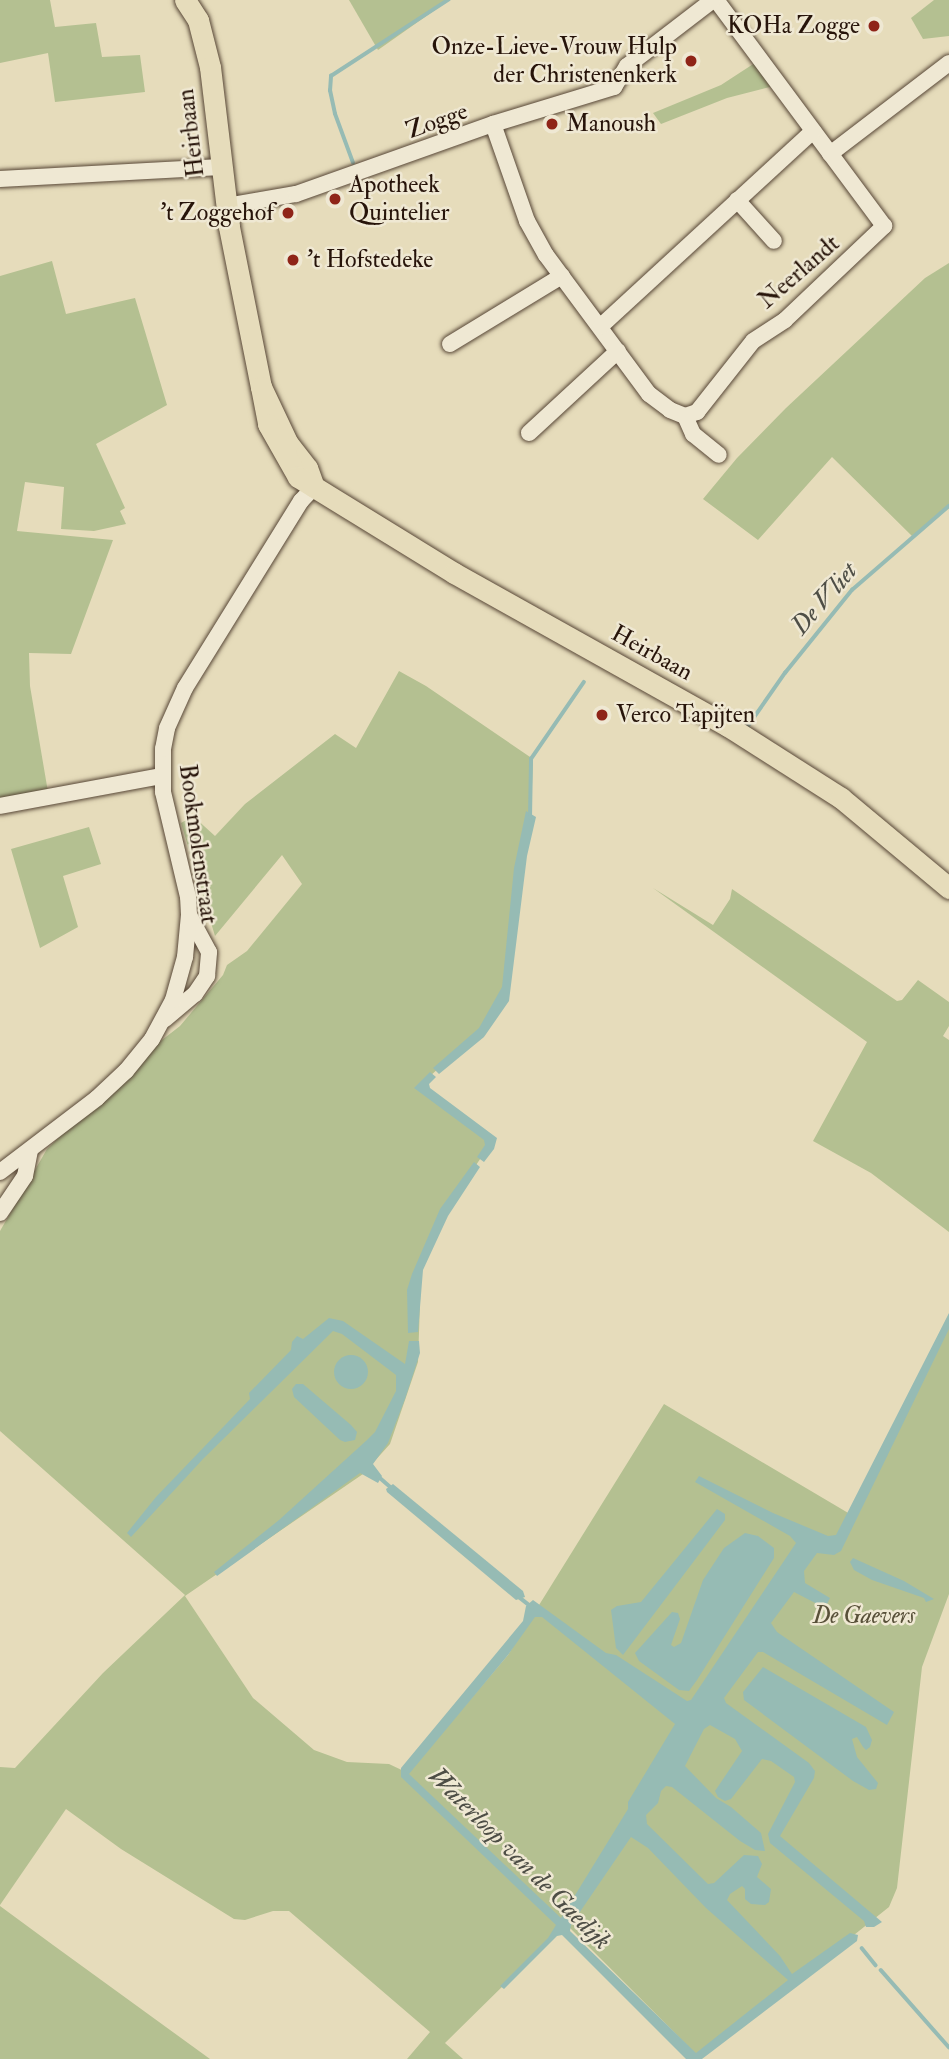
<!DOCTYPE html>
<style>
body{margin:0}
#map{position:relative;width:949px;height:2059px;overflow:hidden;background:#e6dcbb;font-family:"IM FELL Double Pica",serif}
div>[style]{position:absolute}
.green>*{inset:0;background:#b4c091}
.water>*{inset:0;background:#96bbb4}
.round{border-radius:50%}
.stream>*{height:3.5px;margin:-1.75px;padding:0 1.75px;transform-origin:1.75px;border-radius:1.75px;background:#96bbb4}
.roads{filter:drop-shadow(0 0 2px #574636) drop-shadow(0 0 2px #574636)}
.minor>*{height:16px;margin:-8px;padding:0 8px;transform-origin:8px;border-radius:8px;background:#efe8d3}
.major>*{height:21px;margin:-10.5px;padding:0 10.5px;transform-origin:10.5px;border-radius:10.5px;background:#e6dcbb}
.dots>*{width:19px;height:19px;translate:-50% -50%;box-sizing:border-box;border:4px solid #efe8d3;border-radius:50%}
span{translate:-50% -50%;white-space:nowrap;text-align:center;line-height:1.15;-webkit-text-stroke:5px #efe8d3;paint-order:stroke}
.poi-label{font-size:24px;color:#27140a}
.right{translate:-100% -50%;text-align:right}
.left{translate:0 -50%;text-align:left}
.street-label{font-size:24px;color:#27140a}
.park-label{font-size:24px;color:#585039;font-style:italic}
.water-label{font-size:26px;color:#4e4e46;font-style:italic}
</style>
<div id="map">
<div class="green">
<i style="clip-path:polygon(0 0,50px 0,55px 27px,96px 23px,102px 57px,140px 55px,145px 92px,55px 102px,48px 53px,0 63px)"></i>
<i style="clip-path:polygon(349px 0,449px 0,378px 50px)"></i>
<i style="clip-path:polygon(934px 0,949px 0,949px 36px,923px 39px,911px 18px)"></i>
<i style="clip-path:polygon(764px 57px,785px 83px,727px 98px,661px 124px,653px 113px,721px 85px)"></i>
<i style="clip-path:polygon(52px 261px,66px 314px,135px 298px,167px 405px,96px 444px,125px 508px,120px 511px,126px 524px,94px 531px,61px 529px,64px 487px,25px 482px,17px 531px,113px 540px,71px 654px,29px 653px,30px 686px,48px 792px,0 802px,0 276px)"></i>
<i style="clip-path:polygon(949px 263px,949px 508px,912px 536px,832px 457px,758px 540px,703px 499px,737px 458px,786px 408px,925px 278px)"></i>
<i style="clip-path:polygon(399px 671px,426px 686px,533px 759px,531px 813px,509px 972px,496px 1016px,418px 1087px,492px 1141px,439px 1221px,421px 1273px,418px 1362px,390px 1444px,363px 1474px,185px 1596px,253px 1698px,314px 1750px,347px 1762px,389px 1764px,408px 1773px,508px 1655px,664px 1404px,855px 1517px,949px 1325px,949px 1594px,922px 1667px,897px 1888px,889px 1907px,700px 2058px,566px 1924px,445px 2043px,463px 2059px,407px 2059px,430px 2032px,289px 1911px,273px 1911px,245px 1920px,234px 1919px,121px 1849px,66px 1809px,0 1905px,0 1767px,15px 1768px,103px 1673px,185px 1595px,0 1431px,0 1231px,47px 1149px,153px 1047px,180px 1026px,223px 975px,227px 965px,247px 951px,302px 884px,282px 855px,215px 936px,181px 823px,193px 816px,215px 836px,245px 804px,335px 734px,356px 748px)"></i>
<i style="clip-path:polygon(89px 827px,101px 864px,63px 876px,78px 927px,40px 948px,11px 849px)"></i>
<i style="clip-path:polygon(653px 888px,713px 925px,730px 899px,732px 889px,897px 1001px,902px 1000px,918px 980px,949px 1002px,949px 1026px,943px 1036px,949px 1040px,949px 1232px,871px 1173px,813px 1141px,867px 1042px)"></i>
<i style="clip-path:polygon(0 1906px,53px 1945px,210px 2059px,0 2059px)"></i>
</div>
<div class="water">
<i style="clip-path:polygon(526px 811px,536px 817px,527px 856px,509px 1001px,484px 1037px,439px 1074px,433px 1068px,479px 1028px,502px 987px,514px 868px)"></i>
<i style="clip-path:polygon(430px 1072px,436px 1077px,429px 1084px,430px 1088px,497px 1138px,494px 1149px,484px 1162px,477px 1157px,485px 1145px,484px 1140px,414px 1088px)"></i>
<i style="clip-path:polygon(474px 1162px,480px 1167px,448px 1216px,423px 1270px,418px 1332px,408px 1333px,407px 1290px,412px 1274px,440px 1209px)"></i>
<i style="clip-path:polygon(evenodd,949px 1313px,949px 1329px,841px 1551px,834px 1555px,817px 1553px,804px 1571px,805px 1583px,830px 1598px,825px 1608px,794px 1592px,771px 1623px,777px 1632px,894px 1712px,887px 1725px,763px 1652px,758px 1652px,724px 1698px,726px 1703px,809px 1763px,815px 1771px,814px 1778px,780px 1836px,882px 1922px,874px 1927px,866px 1927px,864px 1921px,770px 1843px,768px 1834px,795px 1782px,794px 1777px,771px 1761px,762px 1759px,731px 1799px,725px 1801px,718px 1797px,715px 1791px,742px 1751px,735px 1739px,710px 1725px,704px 1729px,685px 1766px,716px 1798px,731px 1807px,761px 1833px,765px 1851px,755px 1850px,740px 1841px,672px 1787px,666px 1786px,661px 1791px,658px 1803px,646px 1815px,647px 1824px,708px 1884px,714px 1883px,744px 1855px,758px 1856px,762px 1864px,757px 1877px,771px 1889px,769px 1902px,765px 1905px,751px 1904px,745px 1899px,745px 1889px,742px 1886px,730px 1894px,727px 1900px,780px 1956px,792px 1974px,850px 1933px,858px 1935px,857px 1941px,702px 2059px,686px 2059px,562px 1935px,557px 1936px,504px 1989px,500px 1986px,548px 1938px,556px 1925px,401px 1777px,401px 1768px,523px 1621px,526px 1606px,533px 1600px,606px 1653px,616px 1655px,687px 1701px,691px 1700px,796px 1543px,790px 1536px,695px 1482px,699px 1476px,773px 1513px,828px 1536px,836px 1535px,949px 1313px,535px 1617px,542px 1617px,675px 1724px,628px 1802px,628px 1809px,561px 1918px,409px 1774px,508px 1655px,535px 1617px,949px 1313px,631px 1837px,648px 1848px,706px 1908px,788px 1980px,696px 2053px,570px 1931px,571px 1925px,631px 1837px)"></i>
<i style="clip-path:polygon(329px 1318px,343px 1321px,405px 1364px,409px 1341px,419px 1341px,420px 1353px,405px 1399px,388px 1443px,373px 1464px,382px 1476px,378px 1483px,360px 1473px,217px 1576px,214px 1572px,279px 1520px,367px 1440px,375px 1432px,396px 1391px,396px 1375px,342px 1334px,333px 1331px,203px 1459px,131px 1537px,127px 1533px,156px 1497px,250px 1399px,249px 1393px,291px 1350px,292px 1342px,297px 1336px,303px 1339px)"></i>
<i class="round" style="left:334px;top:1355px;width:34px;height:34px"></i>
<i style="clip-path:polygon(296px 1384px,303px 1384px,351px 1425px,357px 1432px,355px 1440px,345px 1442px,340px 1440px,294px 1397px,292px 1389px)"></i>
<i style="clip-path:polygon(393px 1484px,523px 1591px,525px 1597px,516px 1600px,387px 1492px,386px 1489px)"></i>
<i style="clip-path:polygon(717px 1509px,725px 1514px,725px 1520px,623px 1655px,616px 1648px,611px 1610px,617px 1606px,641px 1602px)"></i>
<i style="clip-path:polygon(745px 1533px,758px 1536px,774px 1548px,774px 1558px,697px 1680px,689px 1691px,679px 1690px,639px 1661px,635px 1653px,672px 1612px,678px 1613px,680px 1619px,671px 1645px,674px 1647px,681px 1643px,703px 1580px,724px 1548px)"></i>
<i style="clip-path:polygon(853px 1558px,904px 1581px,934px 1599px,926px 1602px,924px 1598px,872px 1580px,854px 1570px,850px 1562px)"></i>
<i style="clip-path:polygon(763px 1667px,866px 1727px,872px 1740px,870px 1747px,866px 1750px,863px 1747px,857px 1737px,852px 1739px,857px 1757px,878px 1783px,876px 1789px,869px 1790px,853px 1781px,744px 1700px,743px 1692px)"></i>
</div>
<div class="stream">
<i style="left:353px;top:163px;width:52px;rotate:-110.2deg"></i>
<i style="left:335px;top:114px;width:24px;rotate:-102deg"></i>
<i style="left:330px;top:91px;width:15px;rotate:-86deg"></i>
<i style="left:331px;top:76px;width:140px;rotate:-33deg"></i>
<i style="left:743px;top:723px;width:6px;rotate:31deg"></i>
<i style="left:748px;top:726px;width:65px;rotate:-55.1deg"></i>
<i style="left:785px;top:673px;width:107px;rotate:-51.1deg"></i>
<i style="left:852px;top:590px;width:128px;rotate:-40.9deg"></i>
<i style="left:530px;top:818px;width:59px;rotate:-89deg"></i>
<i style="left:531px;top:759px;width:93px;rotate:-55.5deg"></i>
<i style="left:378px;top:1476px;width:20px;rotate:41deg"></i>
<i style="left:519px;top:1597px;width:16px;rotate:38deg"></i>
<i style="left:862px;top:1948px;width:22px;rotate:51deg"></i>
<i style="left:881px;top:1970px;width:103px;rotate:48.6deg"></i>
</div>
<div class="roads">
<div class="minor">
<i style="left:493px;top:124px;width:103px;rotate:70.7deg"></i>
<i style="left:527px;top:221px;width:39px;rotate:61deg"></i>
<i style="left:546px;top:255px;width:173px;rotate:53.5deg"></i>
<i style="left:649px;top:394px;width:26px;rotate:37deg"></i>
<i style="left:670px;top:410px;width:16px;rotate:22deg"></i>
<i style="left:685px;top:416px;width:13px;rotate:-18deg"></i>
<i style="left:697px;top:412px;width:90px;rotate:-51.7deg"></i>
<i style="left:753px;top:341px;width:38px;rotate:-33deg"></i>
<i style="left:785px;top:320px;width:137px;rotate:-43.5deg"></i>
<i style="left:884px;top:226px;width:282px;rotate:-126.6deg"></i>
<i style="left:830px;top:154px;width:150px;rotate:-37.4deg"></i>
<i style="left:0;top:179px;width:221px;rotate:-3.1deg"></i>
<i style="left:737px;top:200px;width:55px;rotate:47.9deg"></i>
<i style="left:227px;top:206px;width:70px;rotate:-9.9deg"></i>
<i style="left:296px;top:194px;width:209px;rotate:-19.6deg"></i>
<i style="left:493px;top:124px;width:127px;rotate:-17deg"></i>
<i style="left:614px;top:87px;width:25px;rotate:-58deg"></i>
<i style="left:627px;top:66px;width:108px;rotate:-37.5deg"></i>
<i style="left:601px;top:326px;width:288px;rotate:-42.6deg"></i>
<i style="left:450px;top:344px;width:131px;rotate:-31.3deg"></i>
<i style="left:685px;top:416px;width:20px;rotate:66deg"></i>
<i style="left:693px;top:434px;width:33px;rotate:39deg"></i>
<i style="left:529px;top:433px;width:121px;rotate:-42.7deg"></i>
<i style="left:0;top:806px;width:165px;rotate:-10.5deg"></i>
<i style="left:165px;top:1019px;width:39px;rotate:-40deg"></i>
<i style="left:195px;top:994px;width:22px;rotate:-56deg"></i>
<i style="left:207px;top:976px;width:24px;rotate:-85deg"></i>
<i style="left:209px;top:952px;width:42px;rotate:-118.4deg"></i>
<i style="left:0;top:1172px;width:122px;rotate:-37.3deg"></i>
<i style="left:97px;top:1098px;width:40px;rotate:-43deg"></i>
<i style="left:126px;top:1071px;width:41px;rotate:-50.9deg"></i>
<i style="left:152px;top:1039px;width:44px;rotate:-61.7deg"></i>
<i style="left:173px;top:1000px;width:45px;rotate:-74.4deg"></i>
<i style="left:185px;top:957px;width:42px;rotate:-84.6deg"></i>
<i style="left:189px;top:915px;width:18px;rotate:-93deg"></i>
<i style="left:188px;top:897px;width:108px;rotate:-103.4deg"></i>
<i style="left:163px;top:792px;width:43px;rotate:-90deg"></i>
<i style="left:163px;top:749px;width:21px;rotate:-79deg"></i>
<i style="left:167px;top:728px;width:44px;rotate:-65.8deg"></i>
<i style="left:185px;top:688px;width:220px;rotate:-58.2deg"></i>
<i style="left:301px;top:501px;width:19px;rotate:-47deg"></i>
<i style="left:0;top:1213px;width:45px;rotate:-56deg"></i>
<i style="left:25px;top:1176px;width:26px;rotate:-79deg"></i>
</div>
<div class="major">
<i style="left:185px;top:0;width:24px;rotate:57deg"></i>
<i style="left:198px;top:20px;width:49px;rotate:75.7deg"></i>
<i style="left:210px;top:67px;width:161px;rotate:83.2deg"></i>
<i style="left:229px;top:227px;width:163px;rotate:78.7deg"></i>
<i style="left:314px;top:487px;width:20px;rotate:-110deg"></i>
<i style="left:307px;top:468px;width:31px;rotate:-128deg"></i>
<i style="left:288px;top:444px;width:63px;rotate:-115.3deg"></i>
<i style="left:261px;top:387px;width:38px;rotate:79deg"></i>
<i style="left:268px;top:424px;width:61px;rotate:60.5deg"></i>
<i style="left:298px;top:477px;width:183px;rotate:31.6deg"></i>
<i style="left:454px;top:573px;width:314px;rotate:29.2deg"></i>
<i style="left:728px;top:726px;width:134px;rotate:32.5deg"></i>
<i style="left:841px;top:798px;width:141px;rotate:39.8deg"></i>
</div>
</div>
<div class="dots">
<i style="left:874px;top:26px;background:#8f2418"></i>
<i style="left:691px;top:61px;background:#8f2418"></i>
<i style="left:552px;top:124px;background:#8f2418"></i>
<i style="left:335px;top:199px;background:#8f2418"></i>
<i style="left:288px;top:213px;background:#8f2418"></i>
<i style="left:293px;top:260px;background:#8f2418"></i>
<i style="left:602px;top:715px;background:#8f2418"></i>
</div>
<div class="poi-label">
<span class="right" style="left:860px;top:26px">KOHa Zogge</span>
<span class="right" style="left:677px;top:61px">Onze-Lieve-Vrouw Hulp<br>der Christenenkerk</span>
<span class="left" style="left:566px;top:124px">Manoush</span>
<span class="left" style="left:349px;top:199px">Apotheek<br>Quintelier</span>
<span class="right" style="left:274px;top:213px">'t Zoggehof</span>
<span class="left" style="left:307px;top:260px">'t Hofstedeke</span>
<span class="left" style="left:616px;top:715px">Verco Tapijten</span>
</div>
<div class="street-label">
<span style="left:437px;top:121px;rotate:-20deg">Zogge</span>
<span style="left:191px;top:133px;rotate:-97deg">Heirbaan</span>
<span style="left:799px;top:272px;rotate:-41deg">Neerlandt</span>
<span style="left:652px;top:653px;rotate:29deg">Heirbaan</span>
<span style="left:198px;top:844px;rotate:82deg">Bookmolenstraat</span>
</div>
<div class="park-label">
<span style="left:864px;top:1616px">De Gaevers</span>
</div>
<div class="water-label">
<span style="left:825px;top:599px;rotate:-49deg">De Vliet</span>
<span style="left:519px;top:1859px;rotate:45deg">Waterloop van de Gaedijk</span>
</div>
</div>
